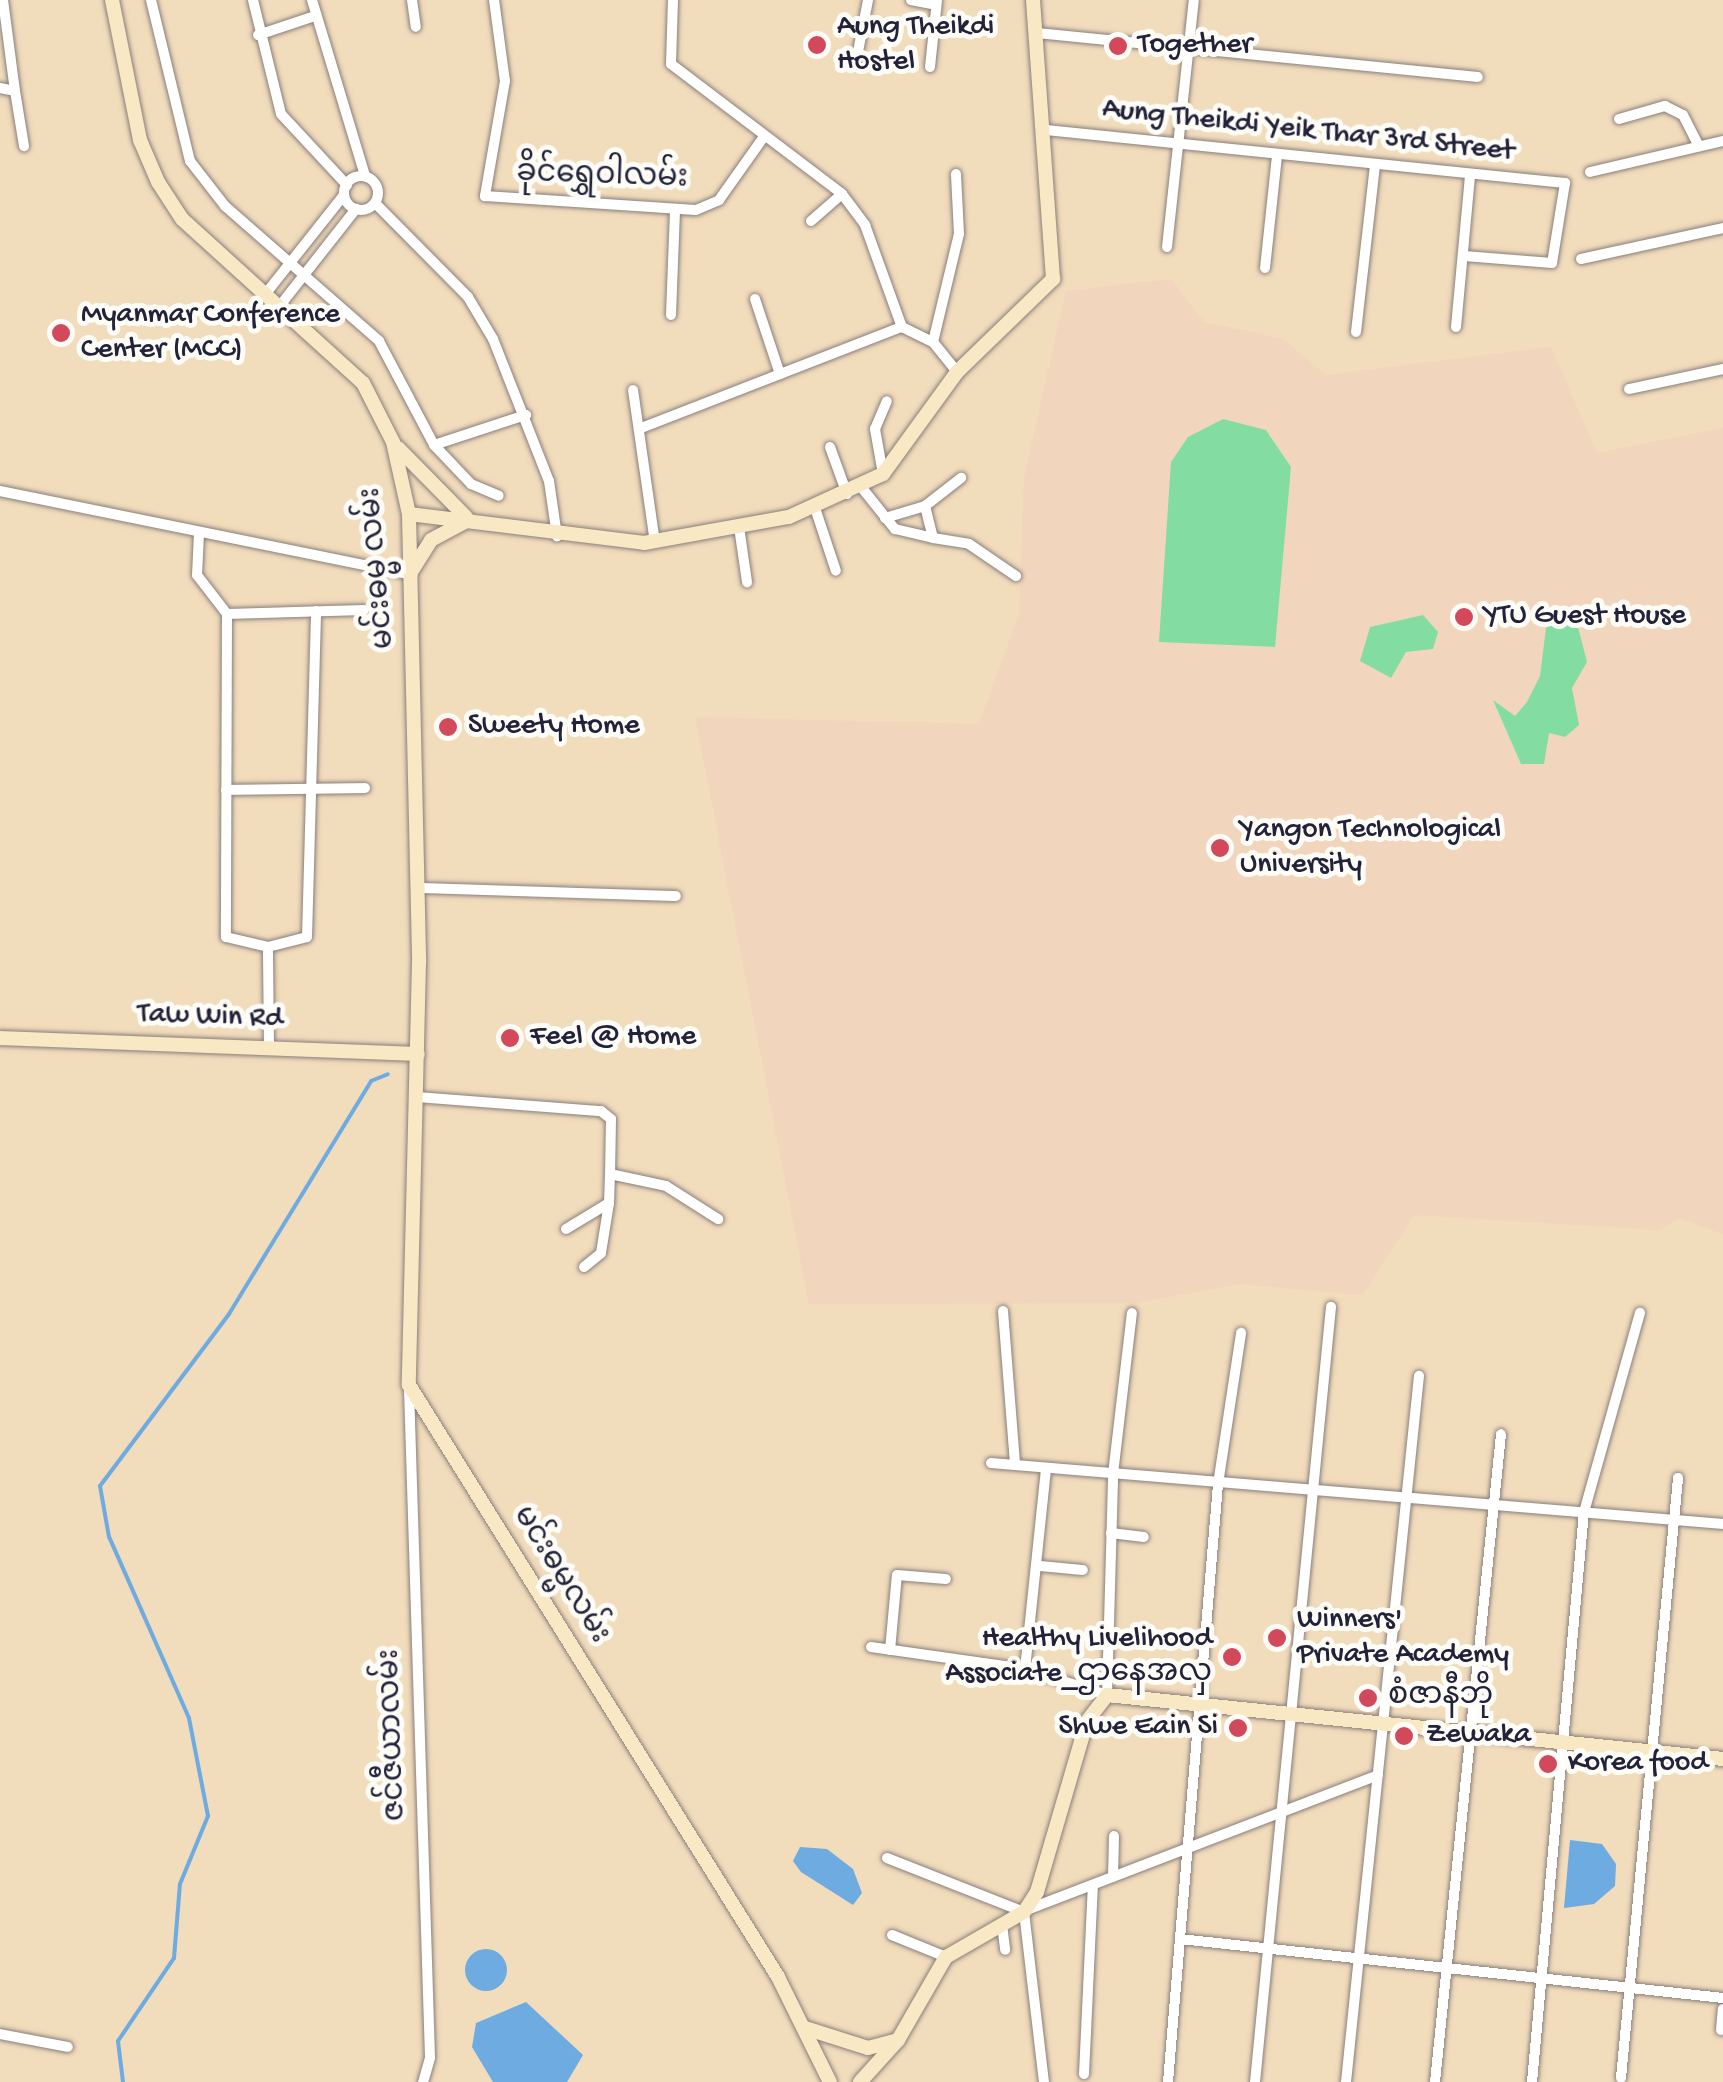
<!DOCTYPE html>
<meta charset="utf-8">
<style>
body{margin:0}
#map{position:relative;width:1723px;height:2082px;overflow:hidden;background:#f1dcbc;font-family:"Gochi Hand","Noto Sans Myanmar",sans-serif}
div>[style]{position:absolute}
.built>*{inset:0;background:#f2d5bd}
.green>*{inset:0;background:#83dda3}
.water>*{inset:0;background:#6eabe0}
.round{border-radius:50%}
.stream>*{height:4px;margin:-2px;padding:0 2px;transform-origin:2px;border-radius:2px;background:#6eabe0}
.roads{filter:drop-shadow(0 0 2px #8a7f7c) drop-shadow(0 0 2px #8a7f7c)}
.street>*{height:10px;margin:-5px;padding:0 5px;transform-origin:5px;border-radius:5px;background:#fff}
.street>.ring{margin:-5px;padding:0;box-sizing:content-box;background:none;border:10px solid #fff;border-radius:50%}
.secondary>*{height:14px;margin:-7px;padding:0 7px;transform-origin:7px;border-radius:7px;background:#f8e8c3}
.dots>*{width:28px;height:28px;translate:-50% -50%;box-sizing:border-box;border:5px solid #fdfcf7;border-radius:50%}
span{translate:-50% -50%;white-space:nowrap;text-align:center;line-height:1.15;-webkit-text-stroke:10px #fdfcf7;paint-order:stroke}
.poi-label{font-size:30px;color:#22223b}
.left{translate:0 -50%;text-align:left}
.right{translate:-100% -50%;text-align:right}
.street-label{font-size:30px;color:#22223b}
</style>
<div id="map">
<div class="built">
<i style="clip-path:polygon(1171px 279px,1204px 322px,1283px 339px,1326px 375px,1551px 347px,1597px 453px,1723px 428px,1723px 1234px,1678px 1218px,1660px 1230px,1414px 1215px,1363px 1295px,1239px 1284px,1136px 1303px,809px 1304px,695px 717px,979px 724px,1019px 614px,1024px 478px,1066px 291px)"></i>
</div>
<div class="green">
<i style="clip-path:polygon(1223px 419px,1266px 430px,1291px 467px,1275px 647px,1159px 642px,1171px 462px,1188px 437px)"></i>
<i style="clip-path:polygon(1548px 612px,1577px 623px,1587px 662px,1572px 688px,1579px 725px,1565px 737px,1549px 733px,1544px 764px,1521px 764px,1493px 700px,1515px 716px,1527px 702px,1540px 676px)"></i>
<i style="clip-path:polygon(1423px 615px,1438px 632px,1433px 649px,1406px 652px,1391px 678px,1360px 661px,1370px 627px)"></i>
</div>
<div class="water">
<i style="clip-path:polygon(1570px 1840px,1602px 1844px,1616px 1864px,1615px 1886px,1594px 1904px,1564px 1908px)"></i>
<i style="clip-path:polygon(800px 1847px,827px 1849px,853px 1869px,862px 1893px,853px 1905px,801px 1872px,793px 1861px)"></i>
<i class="round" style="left:465px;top:1949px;width:42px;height:42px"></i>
<i style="clip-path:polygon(526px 2002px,583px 2055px,567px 2082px,493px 2082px,472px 2047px,476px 2023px)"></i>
</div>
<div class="stream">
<i style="left:123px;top:2082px;width:41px;rotate:-97deg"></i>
<i style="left:118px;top:2041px;width:100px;rotate:-56deg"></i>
<i style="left:174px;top:1958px;width:74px;rotate:-85.4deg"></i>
<i style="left:180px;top:1884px;width:74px;rotate:-67.6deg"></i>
<i style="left:208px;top:1816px;width:100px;rotate:-101deg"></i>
<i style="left:189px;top:1718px;width:198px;rotate:-113.8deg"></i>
<i style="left:109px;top:1537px;width:52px;rotate:-100deg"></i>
<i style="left:100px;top:1486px;width:215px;rotate:-53.1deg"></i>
<i style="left:229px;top:1314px;width:273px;rotate:-58.6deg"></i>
<i style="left:371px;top:1081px;width:18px;rotate:-22deg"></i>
</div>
<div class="roads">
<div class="street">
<i style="left:3px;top:0;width:92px;rotate:82.5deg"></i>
<i style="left:151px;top:0;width:166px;rotate:76.4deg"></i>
<i style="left:190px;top:161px;width:57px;rotate:52.1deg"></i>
<i style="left:225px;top:206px;width:205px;rotate:41.2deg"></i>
<i style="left:379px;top:341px;width:118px;rotate:62.1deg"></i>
<i style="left:434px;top:445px;width:97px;rotate:-18.1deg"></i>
<i style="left:253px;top:0;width:117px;rotate:76.2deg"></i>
<i style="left:281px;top:114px;width:97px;rotate:47.1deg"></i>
<i style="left:312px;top:0;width:184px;rotate:73.2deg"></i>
<i style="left:412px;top:0;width:27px;rotate:82deg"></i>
<i style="left:494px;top:0;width:82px;rotate:82.3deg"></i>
<i style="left:505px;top:81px;width:117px;rotate:99.9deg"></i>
<i style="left:485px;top:196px;width:211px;rotate:3.8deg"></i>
<i style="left:696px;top:210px;width:25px;rotate:-23deg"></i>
<i style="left:719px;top:200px;width:76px;rotate:-54.6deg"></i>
<i style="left:673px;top:0;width:64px;rotate:91.8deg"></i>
<i style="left:671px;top:64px;width:215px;rotate:37.2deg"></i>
<i style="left:842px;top:194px;width:39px;rotate:53deg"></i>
<i style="left:865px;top:225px;width:109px;rotate:70.1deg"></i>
<i style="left:902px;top:327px;width:34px;rotate:26deg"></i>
<i style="left:933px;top:342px;width:38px;rotate:51deg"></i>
<i style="left:911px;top:0;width:25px;rotate:11deg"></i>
<i style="left:1037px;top:33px;width:443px;rotate:5.7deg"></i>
<i style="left:258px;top:35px;width:60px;rotate:-18.4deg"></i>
<i style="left:856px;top:62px;width:63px;rotate:-79deg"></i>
<i style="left:930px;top:67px;width:67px;rotate:-84deg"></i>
<i style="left:0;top:88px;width:15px;rotate:11deg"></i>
<i style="left:15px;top:91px;width:56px;rotate:80.7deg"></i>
<i style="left:1619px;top:119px;width:48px;rotate:-15.8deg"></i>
<i style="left:1665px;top:106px;width:20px;rotate:27deg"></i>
<i style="left:1683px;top:115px;width:35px;rotate:63deg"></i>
<i style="left:1046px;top:130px;width:522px;rotate:5.83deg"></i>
<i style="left:1565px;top:183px;width:81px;rotate:99.2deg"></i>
<i style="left:1552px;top:263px;width:88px;rotate:-175.5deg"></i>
<i style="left:1590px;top:172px;width:137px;rotate:-13.1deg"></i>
<i class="ring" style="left:344px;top:176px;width:24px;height:24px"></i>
<i style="left:375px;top:203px;width:132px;rotate:45.3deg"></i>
<i style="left:468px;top:297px;width:49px;rotate:59.2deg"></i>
<i style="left:493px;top:339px;width:153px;rotate:68.5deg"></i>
<i style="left:549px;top:481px;width:56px;rotate:81.7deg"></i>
<i style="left:811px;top:221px;width:41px;rotate:-41.1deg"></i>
<i style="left:1167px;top:247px;width:248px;rotate:-83.8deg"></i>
<i style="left:1581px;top:259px;width:145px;rotate:-12.3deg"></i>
<i style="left:1265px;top:268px;width:114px;rotate:-83.9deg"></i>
<i style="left:267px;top:292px;width:124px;rotate:-51.6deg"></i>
<i style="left:755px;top:299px;width:79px;rotate:71.6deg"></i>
<i style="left:282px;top:303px;width:120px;rotate:-51.8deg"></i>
<i style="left:671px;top:315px;width:104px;rotate:-87.8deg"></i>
<i style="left:1456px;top:327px;width:153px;rotate:-84.7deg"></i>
<i style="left:1356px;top:332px;width:167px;rotate:-83.5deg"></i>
<i style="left:933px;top:342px;width:111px;rotate:-76.5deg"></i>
<i style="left:959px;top:234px;width:60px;rotate:-92.9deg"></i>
<i style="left:1629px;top:389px;width:96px;rotate:-12deg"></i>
<i style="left:633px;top:390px;width:154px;rotate:81.8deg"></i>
<i style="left:641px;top:428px;width:280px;rotate:-21.2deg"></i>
<i style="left:434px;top:445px;width:54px;rotate:46.5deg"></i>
<i style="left:471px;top:484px;width:30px;rotate:23deg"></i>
<i style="left:830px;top:447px;width:50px;rotate:70.1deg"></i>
<i style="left:883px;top:474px;width:46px;rotate:-100.1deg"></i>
<i style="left:875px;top:429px;width:30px;rotate:-67deg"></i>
<i style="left:862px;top:488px;width:53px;rotate:51.2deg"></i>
<i style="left:895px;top:529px;width:39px;rotate:13deg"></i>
<i style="left:0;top:491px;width:421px;rotate:11.5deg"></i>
<i style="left:925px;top:506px;width:33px;rotate:76deg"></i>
<i style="left:933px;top:538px;width:36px;rotate:9deg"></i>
<i style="left:969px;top:544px;width:57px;rotate:34.2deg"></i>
<i style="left:815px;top:508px;width:66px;rotate:71.6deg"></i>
<i style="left:885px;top:518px;width:42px;rotate:-16.7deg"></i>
<i style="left:925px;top:506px;width:46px;rotate:-37.9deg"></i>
<i style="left:739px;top:527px;width:56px;rotate:81.7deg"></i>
<i style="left:199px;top:533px;width:42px;rotate:92.7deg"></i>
<i style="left:197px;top:575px;width:49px;rotate:52.4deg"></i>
<i style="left:227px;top:614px;width:137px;rotate:-1.7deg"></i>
<i style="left:227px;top:614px;width:323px;rotate:90.2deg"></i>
<i style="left:226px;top:937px;width:43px;rotate:13.4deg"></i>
<i style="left:226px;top:790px;width:139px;rotate:-0.8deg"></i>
<i style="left:419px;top:888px;width:257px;rotate:1.8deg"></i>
<i style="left:269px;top:1048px;width:101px;rotate:-90.6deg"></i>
<i style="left:268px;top:947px;width:40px;rotate:-14.4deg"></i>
<i style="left:307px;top:937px;width:326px;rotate:-88.4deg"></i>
<i style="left:417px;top:1097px;width:185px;rotate:4.4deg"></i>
<i style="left:601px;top:1111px;width:13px;rotate:39deg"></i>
<i style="left:611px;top:1119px;width:55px;rotate:91deg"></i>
<i style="left:610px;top:1174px;width:57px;rotate:12.1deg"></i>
<i style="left:666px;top:1186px;width:62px;rotate:32.4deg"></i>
<i style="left:566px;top:1229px;width:50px;rotate:-31.2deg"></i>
<i style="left:609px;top:1203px;width:29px;rotate:-88deg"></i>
<i style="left:584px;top:1267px;width:22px;rotate:-39deg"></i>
<i style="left:601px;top:1253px;width:51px;rotate:-80.9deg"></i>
<i style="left:1003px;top:1311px;width:154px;rotate:85.5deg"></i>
<i style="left:409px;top:1389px;width:669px;rotate:88.2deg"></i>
<i style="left:430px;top:2058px;width:25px;rotate:106deg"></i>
<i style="left:991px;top:1463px;width:735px;rotate:4.76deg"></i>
<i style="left:1111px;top:1533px;width:33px;rotate:7deg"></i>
<i style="left:1040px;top:1566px;width:43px;rotate:5.3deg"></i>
<i style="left:871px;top:1647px;width:156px;rotate:8.1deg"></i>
<i style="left:1025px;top:1669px;width:86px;rotate:17.6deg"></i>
<i style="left:1107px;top:1695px;width:221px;rotate:-88.4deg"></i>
<i style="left:1113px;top:1474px;width:162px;rotate:-83.3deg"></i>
<i style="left:890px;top:1650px;width:75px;rotate:-84.7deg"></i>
<i style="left:897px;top:1575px;width:49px;rotate:4.7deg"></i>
<i style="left:1025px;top:1669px;width:202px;rotate:-84deg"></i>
<i style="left:887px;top:1858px;width:147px;rotate:21.5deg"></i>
<i style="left:1113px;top:1877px;width:41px;rotate:-88.6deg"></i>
<i style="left:1024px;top:1911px;width:379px;rotate:-21deg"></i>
<i style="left:1024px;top:1912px;width:171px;rotate:83.3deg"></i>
<i style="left:1002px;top:1924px;width:26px;rotate:83deg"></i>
<i style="left:892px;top:1935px;width:58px;rotate:22.2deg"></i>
<i style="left:1180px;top:1939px;width:546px;rotate:6.2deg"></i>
<i style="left:1721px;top:2030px;width:21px;rotate:-85deg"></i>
<i style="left:0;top:2034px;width:69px;rotate:10.8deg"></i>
<i style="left:1084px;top:2074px;width:189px;rotate:-87.3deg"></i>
<i style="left:1621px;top:2078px;width:603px;rotate:-84.57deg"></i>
<i style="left:1168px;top:2082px;width:600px;rotate:-85.22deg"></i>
<i style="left:1218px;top:1484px;width:153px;rotate:-81.3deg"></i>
<i style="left:1255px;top:2082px;width:779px;rotate:-84.4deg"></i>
<i style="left:1346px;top:2082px;width:710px;rotate:-84.1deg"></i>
<i style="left:1435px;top:2082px;width:651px;rotate:-84.18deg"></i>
<i style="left:1532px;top:2082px;width:572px;rotate:-84.79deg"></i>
<i style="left:1584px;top:1512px;width:207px;rotate:-74.3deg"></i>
</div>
<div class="secondary">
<i style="left:112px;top:0;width:143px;rotate:78.7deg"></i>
<i style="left:140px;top:140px;width:46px;rotate:66.8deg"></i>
<i style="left:158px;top:182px;width:44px;rotate:57deg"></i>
<i style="left:182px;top:219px;width:244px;rotate:42.2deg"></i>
<i style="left:363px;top:383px;width:66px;rotate:63deg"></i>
<i style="left:393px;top:442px;width:74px;rotate:77.5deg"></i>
<i style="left:409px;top:514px;width:449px;rotate:88.7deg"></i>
<i style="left:419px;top:963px;width:422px;rotate:91.4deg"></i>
<i style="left:409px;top:1385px;width:698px;rotate:58.06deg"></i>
<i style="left:778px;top:1977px;width:117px;rotate:63.7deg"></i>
<i style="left:398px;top:448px;width:97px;rotate:45.4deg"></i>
<i style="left:409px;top:514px;width:237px;rotate:7deg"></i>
<i style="left:644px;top:543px;width:147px;rotate:-10.2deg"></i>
<i style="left:789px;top:517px;width:103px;rotate:-24.6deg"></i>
<i style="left:883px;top:474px;width:126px;rotate:-54deg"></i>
<i style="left:957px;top:372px;width:134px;rotate:-44.1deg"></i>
<i style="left:1053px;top:279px;width:280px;rotate:-94.1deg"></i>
<i style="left:413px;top:569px;width:34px;rotate:-58deg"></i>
<i style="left:431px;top:540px;width:38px;rotate:-28deg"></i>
<i style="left:0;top:1038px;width:418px;rotate:2.2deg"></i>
<i style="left:805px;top:2028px;width:66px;rotate:17.6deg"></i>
<i style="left:868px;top:2048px;width:31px;rotate:-15deg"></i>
<i style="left:860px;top:2082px;width:57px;rotate:-47.9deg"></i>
<i style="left:898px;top:2040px;width:96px;rotate:-60deg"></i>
<i style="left:946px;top:1957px;width:90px;rotate:-30deg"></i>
<i style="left:1024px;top:1912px;width:24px;rotate:-57deg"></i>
<i style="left:1037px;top:1892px;width:178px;rotate:-73.7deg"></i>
<i style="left:1087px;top:1721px;width:33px;rotate:-52deg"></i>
<i style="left:1107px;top:1695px;width:619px;rotate:5.93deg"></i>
</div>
</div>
<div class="dots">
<i style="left:817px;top:45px;background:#d1495b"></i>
<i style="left:1118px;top:46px;background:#d1495b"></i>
<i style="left:61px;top:333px;background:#d1495b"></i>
<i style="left:1464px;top:617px;background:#d1495b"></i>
<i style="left:448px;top:727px;background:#d1495b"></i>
<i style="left:1220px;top:848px;background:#d1495b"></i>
<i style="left:510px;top:1038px;background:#d1495b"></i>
<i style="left:1277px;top:1638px;background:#d1495b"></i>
<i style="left:1232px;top:1657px;background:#d1495b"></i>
<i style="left:1368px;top:1698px;background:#d1495b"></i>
<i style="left:1238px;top:1728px;background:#d1495b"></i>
<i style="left:1404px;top:1736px;background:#d1495b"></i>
<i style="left:1548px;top:1764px;background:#d1495b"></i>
</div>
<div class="poi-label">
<span class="left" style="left:837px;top:45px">Aung Theikdi<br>Hostel</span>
<span class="left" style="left:1138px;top:46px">Together</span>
<span class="left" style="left:81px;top:333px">Myanmar Conference<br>Center (MCC)</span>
<span class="left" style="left:1484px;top:617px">YTU Guest House</span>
<span class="left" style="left:468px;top:727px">Sweety Home</span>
<span class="left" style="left:1240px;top:848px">Yangon Technological<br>University</span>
<span class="left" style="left:530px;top:1038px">Feel @ Home</span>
<span class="left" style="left:1297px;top:1638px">Winners'<br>Private Academy</span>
<span class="right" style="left:1212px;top:1657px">Healthy Livelihood<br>Associate_ဌာနေအလှ</span>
<span class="left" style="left:1388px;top:1698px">စံဇာနီဘို</span>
<span class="right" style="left:1218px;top:1728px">Shwe Eain Si</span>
<span class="left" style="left:1426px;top:1736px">Zewaka</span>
<span class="left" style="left:1568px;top:1764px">Korea food</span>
</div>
<div class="street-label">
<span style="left:1308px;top:132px;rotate:6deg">Aung Theikdi Yeik Thar 3rd Street</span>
<span style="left:602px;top:178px;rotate:2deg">ခိုင်ရွှေဝါလမ်း</span>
<span style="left:380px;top:568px;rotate:-95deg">မင်းဓမ္မ လမ်း</span>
<span style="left:210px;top:1018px;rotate:2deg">Taw Win Rd</span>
<span style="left:559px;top:1576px;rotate:58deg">မင်းဓမ္မလမ်း</span>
<span style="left:395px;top:1735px;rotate:-92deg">ဇင်ဇီယာလမ်း</span>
</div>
</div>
